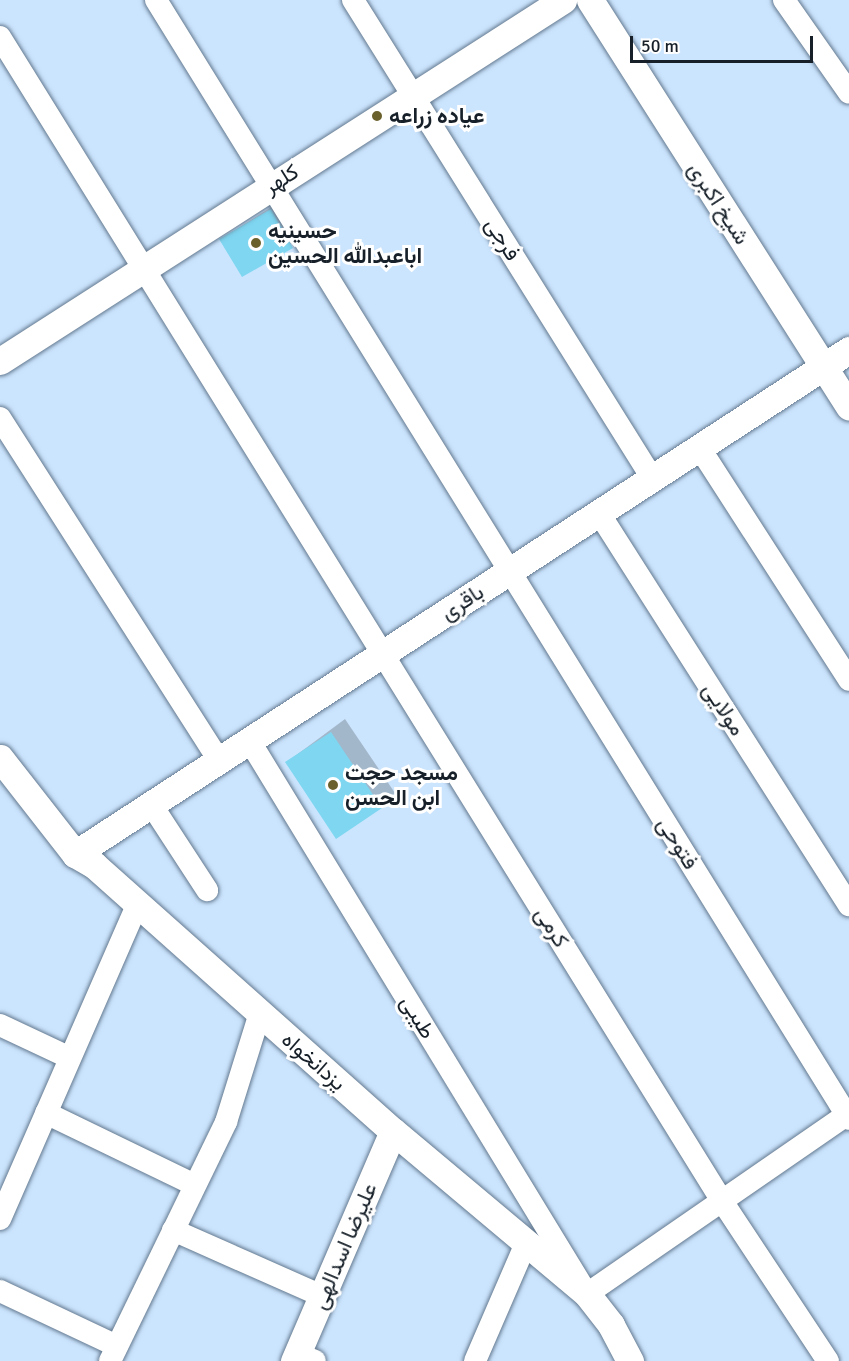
<!DOCTYPE html>
<meta charset="utf-8">
<style>
body{margin:0}
#map{position:relative;width:849px;height:1361px;overflow:hidden;background:#cce5fe;font-family:Signika,Vazirmatn,sans-serif}
div>[style]{position:absolute}
.shadow>*{inset:0;background:#0003}
.building>*{inset:0;background:#7ed6f0}
.roads{filter:drop-shadow(0 0 2px #63798f) drop-shadow(0 0 2px #63798f)}
.minor>*{height:22px;margin:-11px;padding:0 11px;transform-origin:11px;border-radius:11px;background:#fff}
.tertiary>*{height:27px;margin:-13.5px;padding:0 13.5px;transform-origin:13.5px;border-radius:13.5px;background:#fff}
.dots>*{width:16px;height:16px;translate:-50% -50%;box-sizing:border-box;border:3px solid #fff;border-radius:50%}
span{translate:-50% -50%;white-space:nowrap;text-align:center;line-height:1.15;-webkit-text-stroke:6px #fff;paint-order:stroke}
.poi-label{font-size:22px;color:#172029;font-weight:700}
.left{translate:0 -50%;text-align:left}
.street-label{font-size:22px;color:#172029}
.scale{position:absolute;left:630px;top:36px;width:183px;height:27px;box-sizing:border-box;border:3px solid #172029;border-top:0;padding-left:8px;font-size:18px;line-height:21px;white-space:nowrap;color:#172029;-webkit-text-stroke:4px #fff;paint-order:stroke}
</style>
<div id="map">
<div class="shadow">
<i style="clip-path:polygon(281px 201px,302px 237px,242px 275px,221px 239px)"></i>
<i style="clip-path:polygon(345px 719px,395px 793px,381px 807px,287px 762px)"></i>
</div>
<div class="building">
<i style="clip-path:polygon(271px 209px,293px 248px,242px 277px,219px 239px)"></i>
<i style="clip-path:polygon(331px 732px,382px 808px,336px 839px,285px 762px)"></i>
</div>
<div class="roads">
<div class="minor">
<i style="left:156px;top:0;width:1316px;rotate:58.23deg"></i>
<i style="left:353px;top:0;width:564px;rotate:57.97deg"></i>
<i style="left:784px;top:0;width:113px;rotate:55deg"></i>
<i style="left:0;top:37px;width:1370px;rotate:58.19deg"></i>
<i style="left:722px;top:1201px;width:192px;rotate:56.5deg"></i>
<i style="left:0;top:418px;width:406px;rotate:57.4deg"></i>
<i style="left:699px;top:447px;width:277px;rotate:57.2deg"></i>
<i style="left:599px;top:513px;width:465px;rotate:57.5deg"></i>
<i style="left:249px;top:740px;width:649px;rotate:58.61deg"></i>
<i style="left:587px;top:1294px;width:318px;rotate:-34.6deg"></i>
<i style="left:151px;top:804px;width:103px;rotate:56.9deg"></i>
<i style="left:0;top:1025px;width:77px;rotate:25.2deg"></i>
<i style="left:46px;top:1113px;width:165px;rotate:25.8deg"></i>
<i style="left:0;top:1219px;width:343px;rotate:-66.4deg"></i>
<i style="left:173px;top:1230px;width:163px;rotate:23.9deg"></i>
<i style="left:0;top:1291px;width:129px;rotate:25.2deg"></i>
<i style="left:298px;top:1354px;width:18px;rotate:22deg"></i>
<i style="left:110px;top:1361px;width:266px;rotate:-64.1deg"></i>
<i style="left:226px;top:1122px;width:114px;rotate:-72.7deg"></i>
<i style="left:475px;top:1361px;width:129px;rotate:-66.6deg"></i>
</div>
<div class="tertiary">
<i style="left:590px;top:0;width:482px;rotate:57.5deg"></i>
<i style="left:0;top:361px;width:669px;rotate:-32.67deg"></i>
<i style="left:0;top:758px;width:122px;rotate:52deg"></i>
<i style="left:75px;top:854px;width:22px;rotate:30deg"></i>
<i style="left:94px;top:865px;width:400px;rotate:41.7deg"></i>
<i style="left:393px;top:1131px;width:253px;rotate:40deg"></i>
<i style="left:587px;top:1294px;width:39px;rotate:52deg"></i>
<i style="left:611px;top:1325px;width:41px;rotate:62.2deg"></i>
<i style="left:75px;top:854px;width:924px;rotate:-33.07deg"></i>
<i style="left:294px;top:1361px;width:250px;rotate:-66.7deg"></i>
</div>
</div>
<div class="dots">
<i style="left:377px;top:116px;background:#6a602c"></i>
<i style="left:256px;top:243px;background:#6a602c"></i>
<i style="left:333px;top:785px;background:#6a602c"></i>
</div>
<div class="poi-label">
<span class="left" style="left:389px;top:116px">عیاده زراعه</span>
<span class="left" style="left:268px;top:243px">حسینیه<br>اباعبدالله الحسین</span>
<span class="left" style="left:345px;top:785px">مسجد حجت<br>ابن الحسن</span>
</div>
<div class="street-label">
<span style="left:281px;top:179px;rotate:-32deg">کلهر</span>
<span style="left:719px;top:203px;rotate:57deg">شیخ اکبری</span>
<span style="left:503px;top:239px;rotate:58deg">فرجی</span>
<span style="left:462px;top:602px;rotate:-33deg">باقری</span>
<span style="left:724px;top:709px;rotate:57deg">مولایی</span>
<span style="left:678px;top:843px;rotate:58deg">فتوحی</span>
<span style="left:552px;top:927px;rotate:58deg">کرمی</span>
<span style="left:418px;top:1017px;rotate:59deg">طیبی</span>
<span style="left:314px;top:1061px;rotate:41deg">یزدانخواه</span>
<span style="left:344px;top:1246px;rotate:-67deg">علیرضا اسدالهی</span>
</div>
<div class="scale">50 m</div>
</div>
